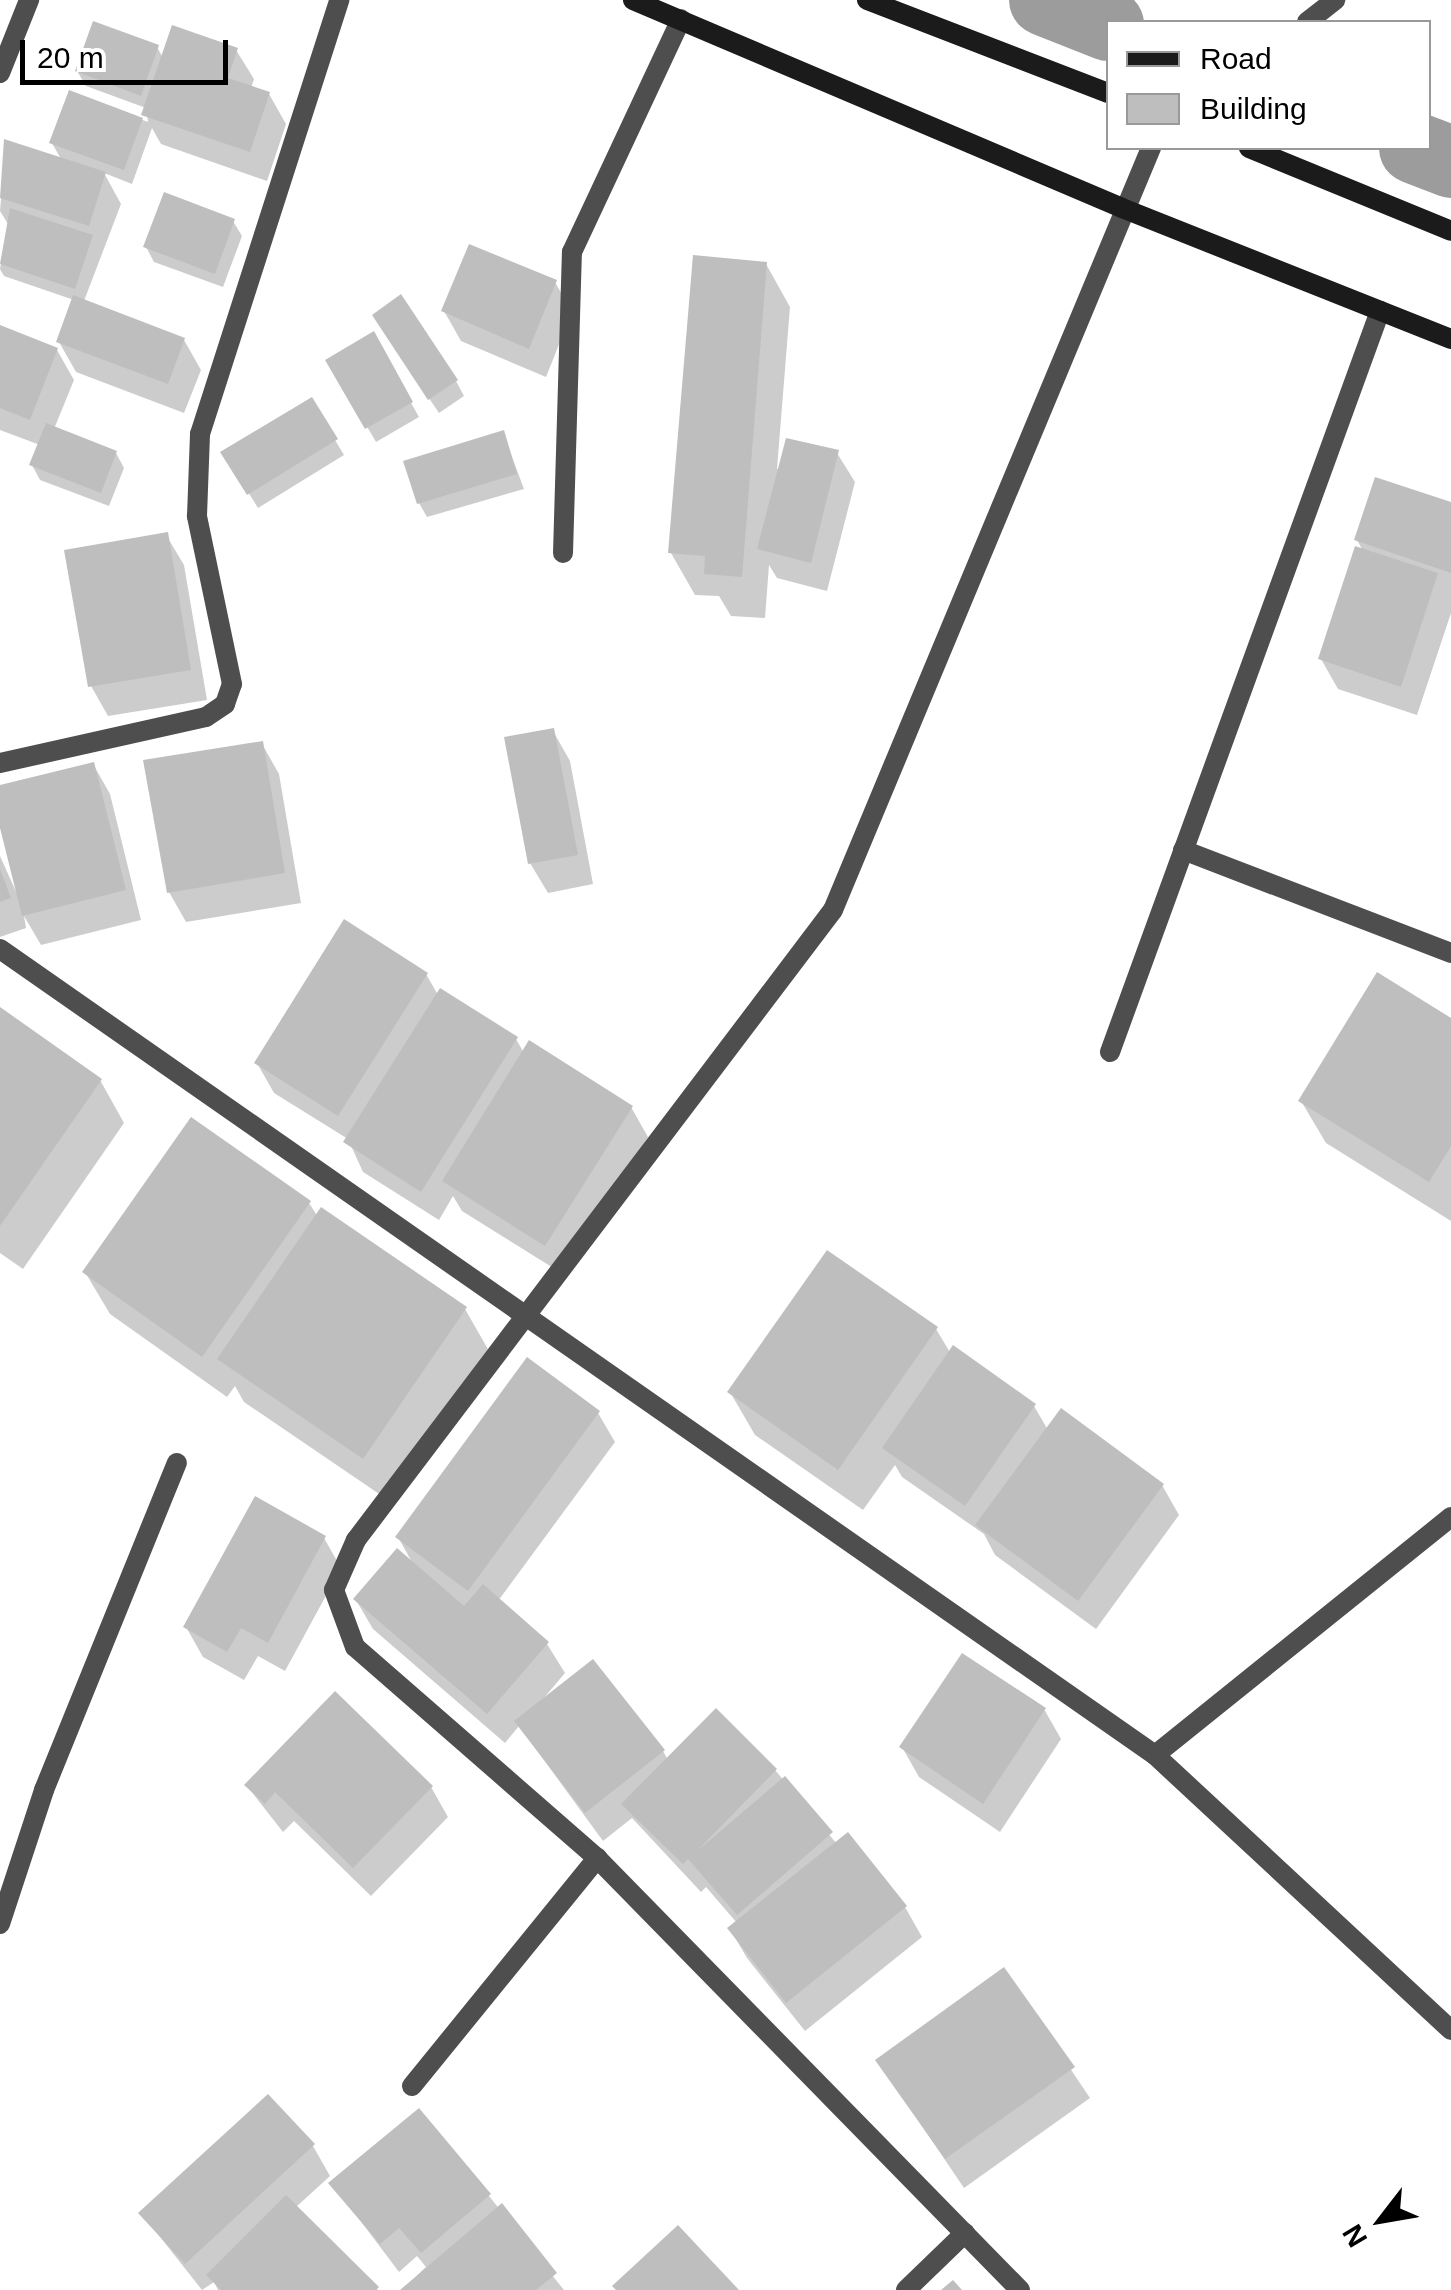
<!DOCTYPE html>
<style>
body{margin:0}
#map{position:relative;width:1451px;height:2290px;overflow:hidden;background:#fff;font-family:Helvetica,sans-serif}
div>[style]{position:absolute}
.shadow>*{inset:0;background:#0003}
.canal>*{height:72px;margin:-36px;padding:0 36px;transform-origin:36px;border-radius:36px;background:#9c9c9c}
.building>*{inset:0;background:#bebebe}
.service>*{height:20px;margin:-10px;padding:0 10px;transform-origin:10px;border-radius:10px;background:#4e4e4e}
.minor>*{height:20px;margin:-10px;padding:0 10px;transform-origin:10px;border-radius:10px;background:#4e4e4e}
.secondary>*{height:20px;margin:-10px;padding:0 10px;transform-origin:10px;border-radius:10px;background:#1b1b1b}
span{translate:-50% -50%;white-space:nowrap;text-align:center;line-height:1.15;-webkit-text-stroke:8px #fff;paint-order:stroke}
.legend{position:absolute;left:1106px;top:20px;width:325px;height:130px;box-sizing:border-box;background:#fff;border:2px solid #999;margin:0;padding:12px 18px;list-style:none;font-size:30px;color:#000}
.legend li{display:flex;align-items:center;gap:20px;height:50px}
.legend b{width:50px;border:2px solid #999}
.north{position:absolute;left:1331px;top:2170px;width:100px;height:100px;-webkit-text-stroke:8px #fff;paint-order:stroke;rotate:239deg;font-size:28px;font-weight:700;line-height:40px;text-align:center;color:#000}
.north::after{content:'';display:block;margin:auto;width:35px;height:45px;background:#000;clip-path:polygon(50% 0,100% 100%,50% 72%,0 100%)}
.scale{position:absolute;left:20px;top:40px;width:208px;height:45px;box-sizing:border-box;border:5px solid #000;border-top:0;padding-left:12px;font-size:30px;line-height:35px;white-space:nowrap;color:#000;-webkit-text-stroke:8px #fff;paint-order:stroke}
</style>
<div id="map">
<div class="shadow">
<i style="clip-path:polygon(157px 47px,163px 58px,236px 50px,254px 79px,251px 88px,269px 94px,286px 124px,267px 181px,161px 144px,152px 128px,132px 184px,104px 173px,121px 204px,84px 301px,184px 340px,201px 370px,184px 413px,76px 372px,59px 342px,74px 300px,4px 276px,0 269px,8px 224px,0 211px,6px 142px,62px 161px,52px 143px,70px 93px,148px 122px,146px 108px,86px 86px,77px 71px)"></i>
<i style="clip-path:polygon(233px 221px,242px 236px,223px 287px,154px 262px,146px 247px)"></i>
<i style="clip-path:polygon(766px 264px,790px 307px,777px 469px,837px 453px,855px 482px,827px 591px,777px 578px,769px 565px,765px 618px,731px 616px,719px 596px,695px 595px,671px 553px)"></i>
<i style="clip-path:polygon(555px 282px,572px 312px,546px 377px,461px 341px,444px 311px)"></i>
<i style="clip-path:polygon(0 328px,57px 350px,74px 380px,54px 429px,116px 453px,124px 468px,109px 506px,40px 480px,32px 465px,40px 445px,0 430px)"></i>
<i style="clip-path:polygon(383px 330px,456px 381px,464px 396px,439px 413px)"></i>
<i style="clip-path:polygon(373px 335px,419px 417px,376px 442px,328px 360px)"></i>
<i style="clip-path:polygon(311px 400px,344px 455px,258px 508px,224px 453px)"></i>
<i style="clip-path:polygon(503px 433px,524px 489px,427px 517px,419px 503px)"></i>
<i style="clip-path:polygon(1451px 505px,1451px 613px,1417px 715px,1338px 689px,1321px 659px,1363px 551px,1357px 540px)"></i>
<i style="clip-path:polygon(166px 535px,184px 565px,207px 700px,108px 716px,91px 686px)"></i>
<i style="clip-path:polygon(553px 731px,570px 761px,593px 884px,548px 893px,530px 863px)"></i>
<i style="clip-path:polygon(262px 744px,279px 774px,301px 903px,186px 922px,169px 892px)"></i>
<i style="clip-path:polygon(93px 764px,110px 794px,141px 920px,41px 945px,24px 916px,26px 928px,0 937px,0 856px,22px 905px,0 817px,0 787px)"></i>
<i style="clip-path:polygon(426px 974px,438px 995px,516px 1039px,524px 1053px,631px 1107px,648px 1137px,563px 1274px,462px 1211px,453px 1196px,439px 1220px,363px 1172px,348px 1139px,274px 1093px,257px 1063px)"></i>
<i style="clip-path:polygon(0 1010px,100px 1080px,124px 1123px,23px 1269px,0 1253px)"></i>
<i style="clip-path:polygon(1451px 1021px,1451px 1221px,1326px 1143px,1301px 1101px)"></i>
<i style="clip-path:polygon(309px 1203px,318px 1217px,465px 1309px,489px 1351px,388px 1500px,244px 1402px,235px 1386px,227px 1397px,110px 1314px,85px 1272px)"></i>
<i style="clip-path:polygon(936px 1329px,951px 1354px,1034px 1406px,1048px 1430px,1162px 1485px,1179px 1515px,1096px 1629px,995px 1555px,984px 1534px,902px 1477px,895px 1465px,863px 1510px,755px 1435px,730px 1392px)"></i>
<i style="clip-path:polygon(598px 1413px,615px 1442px,498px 1601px,547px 1644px,565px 1673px,543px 1699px,663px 1751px,668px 1760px,775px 1770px,837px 1844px,905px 1907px,922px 1937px,805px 2031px,747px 1958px,730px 1929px,737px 1923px,706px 1887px,701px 1892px,632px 1818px,603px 1841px,519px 1726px,505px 1743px,373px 1629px,356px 1600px,413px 1564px,398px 1537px)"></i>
<i style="clip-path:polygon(324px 1538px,341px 1568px,285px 1671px,258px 1656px,244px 1680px,203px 1657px,186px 1627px)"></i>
<i style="clip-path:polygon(1044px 1709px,1061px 1739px,1000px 1832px,919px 1777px,902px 1747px)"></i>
<i style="clip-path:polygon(247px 1786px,431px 1787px,448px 1817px,371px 1896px,294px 1821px,283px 1832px)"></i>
<i style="clip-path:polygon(1004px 1970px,1090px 2098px,964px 2188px,878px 2061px)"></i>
<i style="clip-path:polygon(313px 2146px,330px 2176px,295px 2208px,378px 2290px,218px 2290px,214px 2282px,202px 2290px,142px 2214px)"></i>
<i style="clip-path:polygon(332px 2183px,489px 2196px,564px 2290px,402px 2290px,426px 2267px,417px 2256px,399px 2272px)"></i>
</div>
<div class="canal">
<i style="left:1045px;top:0;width:68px;rotate:21.6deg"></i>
<i style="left:1415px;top:148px;width:39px;rotate:21deg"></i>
</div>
<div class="building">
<i style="clip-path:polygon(93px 21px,159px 45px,141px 96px,75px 71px)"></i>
<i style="clip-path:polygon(172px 25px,238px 48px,228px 78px,270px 92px,250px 152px,141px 115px)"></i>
<i style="clip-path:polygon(69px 90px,143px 118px,124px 170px,49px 143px)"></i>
<i style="clip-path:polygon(4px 139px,106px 172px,89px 226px,0 198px)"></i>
<i style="clip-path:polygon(164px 192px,235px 219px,215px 274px,143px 247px)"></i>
<i style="clip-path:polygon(10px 208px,93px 235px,75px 289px,0 264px)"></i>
<i style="clip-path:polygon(469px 244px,557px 280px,529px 349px,441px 311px)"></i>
<i style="clip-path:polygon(693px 255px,767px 262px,742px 577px,704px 574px,705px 556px,668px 553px)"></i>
<i style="clip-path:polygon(401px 294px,458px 380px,428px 400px,372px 315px)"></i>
<i style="clip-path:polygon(73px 295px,185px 338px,168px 384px,56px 342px)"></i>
<i style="clip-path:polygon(0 325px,58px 348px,30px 420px,0 408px)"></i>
<i style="clip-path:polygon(374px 331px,413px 402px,365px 429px,325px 360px)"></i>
<i style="clip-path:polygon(312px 397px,338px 439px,247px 495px,220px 452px)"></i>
<i style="clip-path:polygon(46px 423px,117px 451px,101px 493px,29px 465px)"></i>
<i style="clip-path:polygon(504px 430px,517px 474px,417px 504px,403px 461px)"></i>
<i style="clip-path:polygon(786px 438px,839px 450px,811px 563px,757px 549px)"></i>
<i style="clip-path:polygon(1375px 477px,1451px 502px,1451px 573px,1354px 540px)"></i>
<i style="clip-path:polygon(168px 532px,191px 670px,88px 687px,64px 550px)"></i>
<i style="clip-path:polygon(1355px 546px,1438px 573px,1401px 687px,1318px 659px)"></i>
<i style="clip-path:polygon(554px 728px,578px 855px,528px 864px,504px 737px)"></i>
<i style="clip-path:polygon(263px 741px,285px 873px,167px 893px,143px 760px)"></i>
<i style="clip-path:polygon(94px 762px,126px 890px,22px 916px,0 828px,0 785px)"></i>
<i style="clip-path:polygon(0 869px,11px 898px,0 902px)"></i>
<i style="clip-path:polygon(344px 919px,428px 973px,338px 1116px,254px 1063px)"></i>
<i style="clip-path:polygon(1377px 972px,1451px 1018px,1451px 1146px,1429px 1182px,1298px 1101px)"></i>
<i style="clip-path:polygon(440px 988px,518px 1037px,421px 1192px,343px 1142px)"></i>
<i style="clip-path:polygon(0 1007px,102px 1079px,0 1226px)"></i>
<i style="clip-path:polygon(529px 1040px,633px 1106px,545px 1246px,442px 1181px)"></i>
<i style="clip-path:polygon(191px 1117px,311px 1201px,202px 1357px,82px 1272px)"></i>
<i style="clip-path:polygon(321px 1207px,467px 1307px,363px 1459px,217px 1359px)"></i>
<i style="clip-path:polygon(827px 1250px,938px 1327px,838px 1470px,727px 1392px)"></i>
<i style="clip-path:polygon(953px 1345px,1036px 1404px,965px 1506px,882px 1448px)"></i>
<i style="clip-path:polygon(527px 1357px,600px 1411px,468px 1591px,395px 1537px)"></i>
<i style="clip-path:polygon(1061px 1408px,1164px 1484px,1078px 1601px,975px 1525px)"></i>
<i style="clip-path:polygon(255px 1496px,326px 1536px,268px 1643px,241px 1628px,227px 1652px,183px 1627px)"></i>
<i style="clip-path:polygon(397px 1548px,464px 1606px,483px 1584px,549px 1642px,487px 1714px,353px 1599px)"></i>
<i style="clip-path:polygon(962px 1653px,1046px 1708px,983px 1804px,899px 1747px)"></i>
<i style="clip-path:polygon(593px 1659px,665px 1750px,585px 1813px,514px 1721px)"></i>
<i style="clip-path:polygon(335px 1691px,433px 1786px,353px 1868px,275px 1792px,265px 1804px,244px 1785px)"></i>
<i style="clip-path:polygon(716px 1708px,777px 1769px,697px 1851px,785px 1776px,833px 1832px,737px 1915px,688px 1859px,683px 1864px,621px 1804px)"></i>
<i style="clip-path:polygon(848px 1832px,907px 1906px,786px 2003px,727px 1928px)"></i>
<i style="clip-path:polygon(1004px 1967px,1075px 2067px,945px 2159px,875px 2060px)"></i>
<i style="clip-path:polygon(268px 2094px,315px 2144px,185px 2264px,138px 2213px)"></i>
<i style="clip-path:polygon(419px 2108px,491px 2194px,421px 2253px,399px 2228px,380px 2244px,328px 2183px)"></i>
<i style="clip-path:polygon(286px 2195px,379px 2287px,376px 2290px,221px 2290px,206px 2275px)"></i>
<i style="clip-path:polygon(502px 2203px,557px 2273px,536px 2290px,400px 2290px)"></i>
<i style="clip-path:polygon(678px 2225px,739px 2290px,616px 2290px,612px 2286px)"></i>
<i style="clip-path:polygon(953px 2280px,962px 2290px,941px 2290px)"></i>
</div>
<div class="service">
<i style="left:563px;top:553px;width:301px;rotate:-88.3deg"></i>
<i style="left:572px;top:252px;width:257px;rotate:-64.9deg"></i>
<i style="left:1110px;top:1052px;width:789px;rotate:-69.98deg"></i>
</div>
<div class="minor">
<i style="left:1307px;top:22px;width:36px;rotate:-38deg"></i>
<i style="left:0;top:73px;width:79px;rotate:-68.3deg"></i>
<i style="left:0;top:763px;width:211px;rotate:-12.6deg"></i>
<i style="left:206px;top:717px;width:23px;rotate:-34deg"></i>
<i style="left:225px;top:704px;width:21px;rotate:-71deg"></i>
<i style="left:232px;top:684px;width:172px;rotate:-101.8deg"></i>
<i style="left:197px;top:516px;width:82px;rotate:-87.9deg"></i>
<i style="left:200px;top:434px;width:456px;rotate:-72.2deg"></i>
<i style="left:1183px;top:850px;width:287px;rotate:21deg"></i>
<i style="left:0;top:949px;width:1408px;rotate:34.91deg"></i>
<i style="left:1155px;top:1755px;width:404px;rotate:42.9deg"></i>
<i style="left:1155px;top:1755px;width:380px;rotate:-38.8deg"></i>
<i style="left:0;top:1924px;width:141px;rotate:-71.8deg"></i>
<i style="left:44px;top:1790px;width:353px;rotate:-67.9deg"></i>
<i style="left:412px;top:2086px;width:294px;rotate:-50.9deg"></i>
<i style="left:906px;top:2290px;width:82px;rotate:-44deg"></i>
<i style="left:1020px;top:2290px;width:605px;rotate:-134.4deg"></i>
<i style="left:597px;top:1858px;width:321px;rotate:-138.9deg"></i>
<i style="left:355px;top:1647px;width:61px;rotate:-110.2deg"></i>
<i style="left:334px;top:1590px;width:55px;rotate:-66.3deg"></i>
<i style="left:356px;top:1540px;width:790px;rotate:-52.87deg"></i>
<i style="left:833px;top:910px;width:826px;rotate:-67.35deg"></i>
</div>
<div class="secondary">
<i style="left:633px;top:0;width:531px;rotate:23.04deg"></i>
<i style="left:1122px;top:208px;width:354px;rotate:21.7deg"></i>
<i style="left:867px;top:0;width:258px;rotate:21.1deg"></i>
<i style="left:1249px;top:148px;width:218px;rotate:22.3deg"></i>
</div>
<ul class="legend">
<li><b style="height:12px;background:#1b1b1b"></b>Road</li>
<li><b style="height:28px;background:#bebebe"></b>Building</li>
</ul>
<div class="north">N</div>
<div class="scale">20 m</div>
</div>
